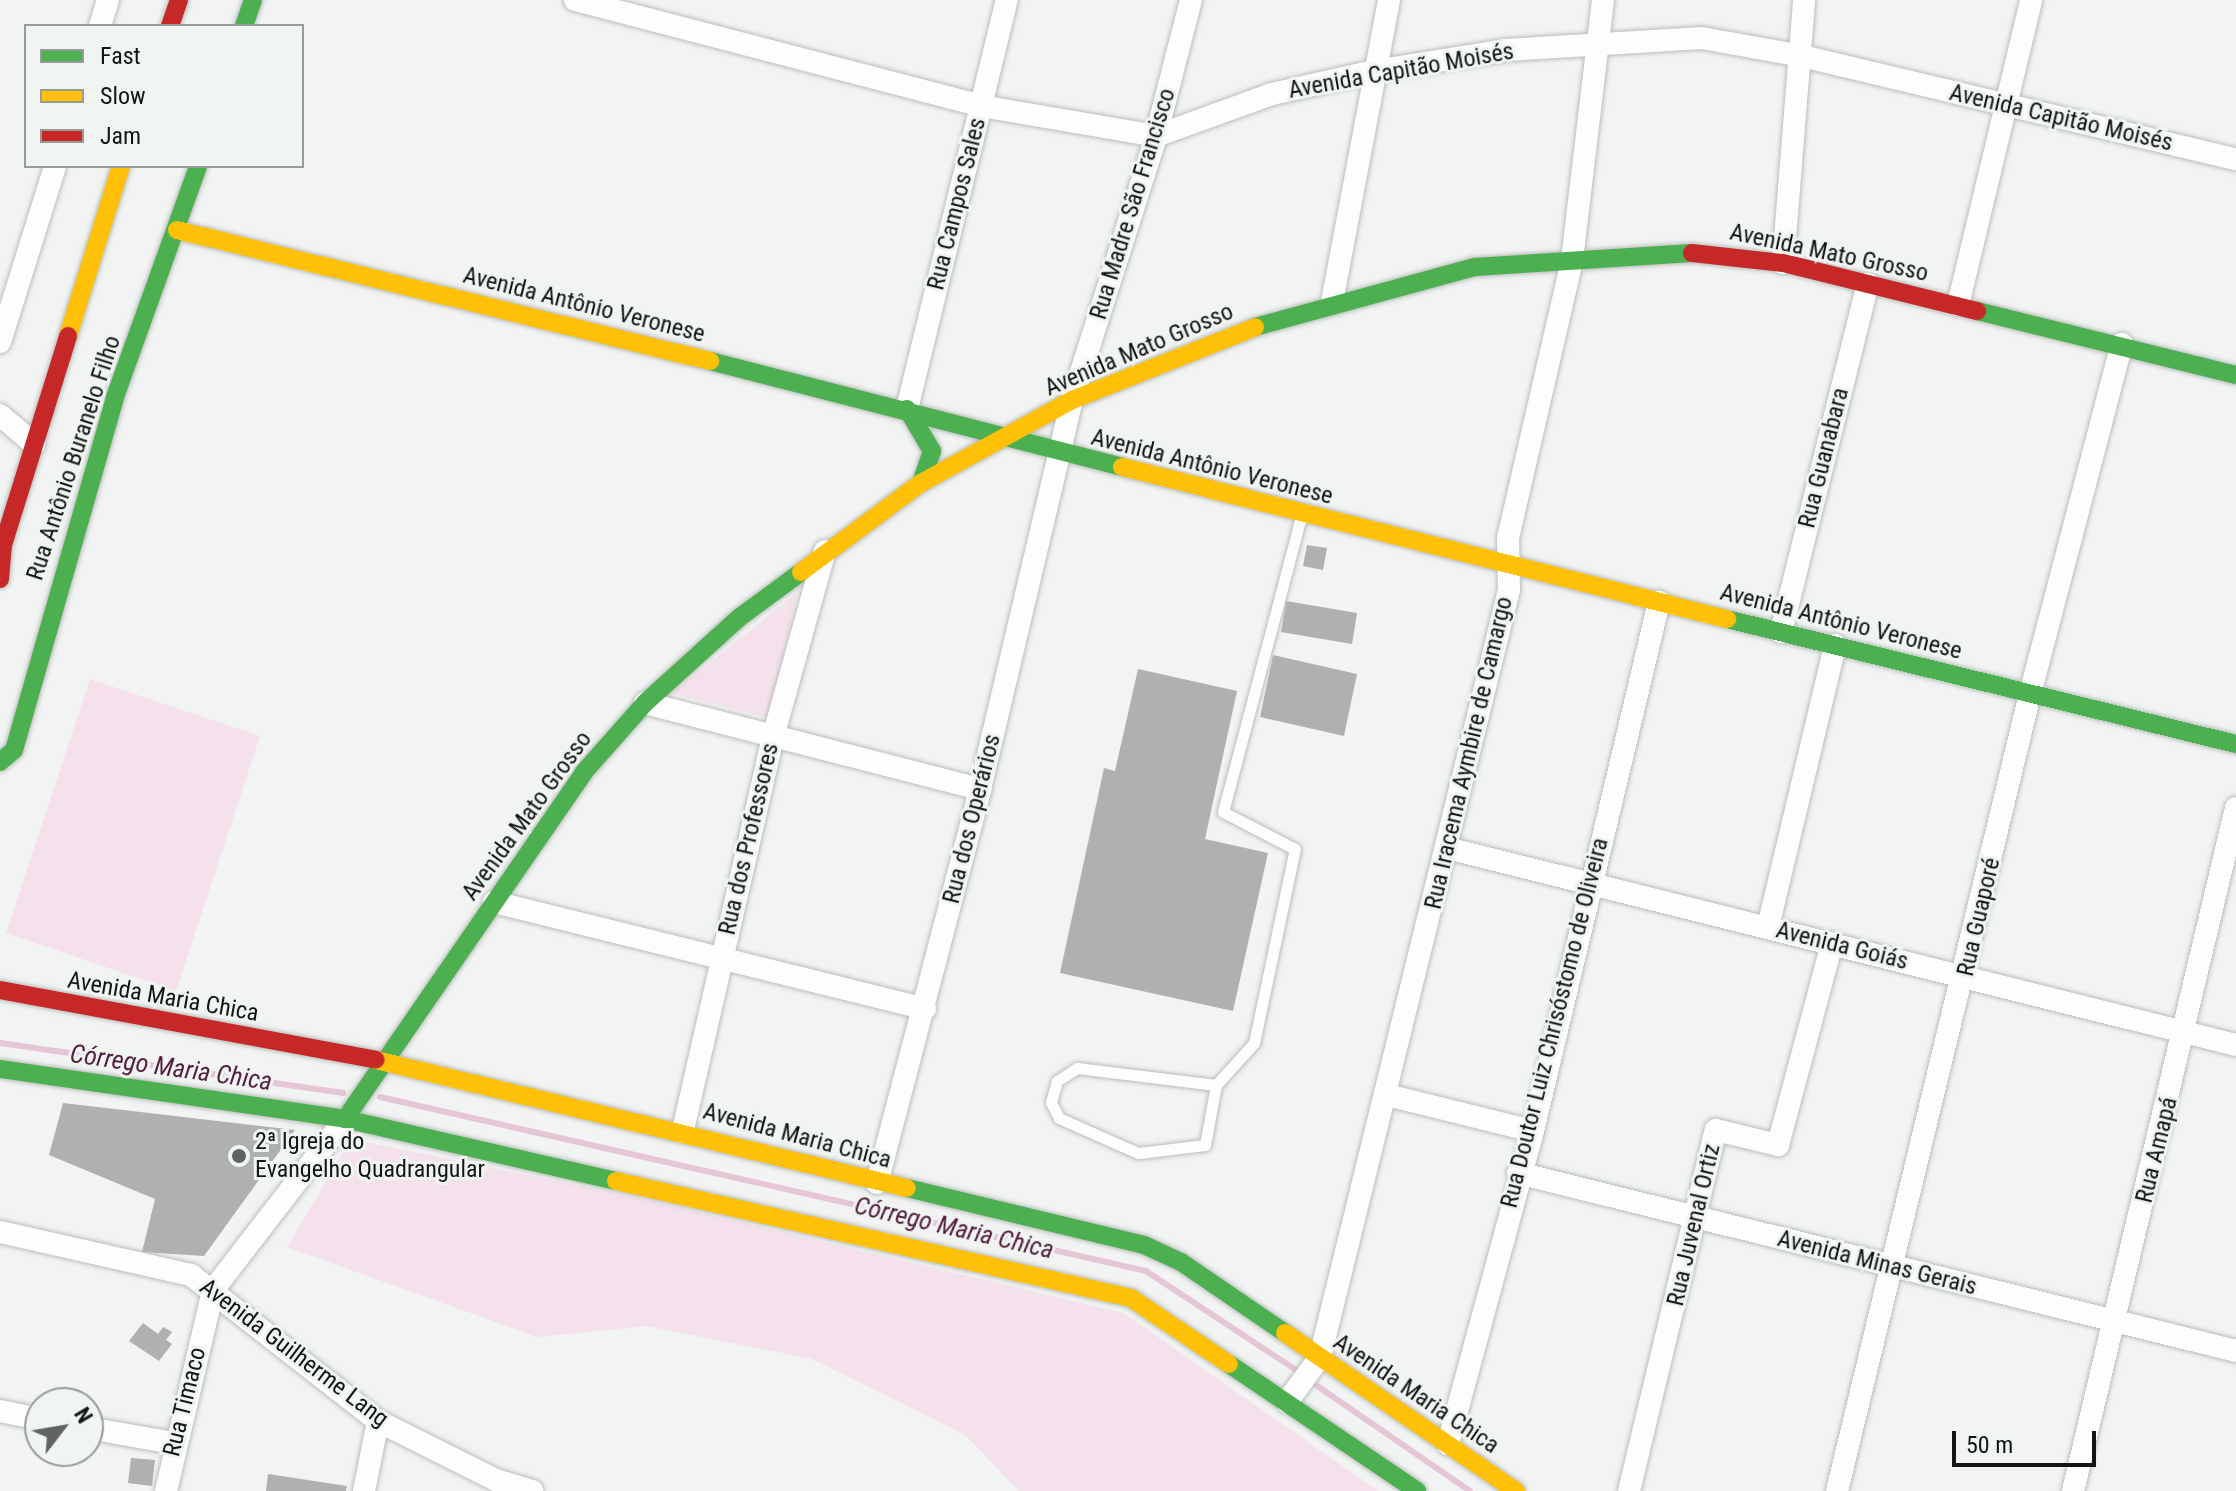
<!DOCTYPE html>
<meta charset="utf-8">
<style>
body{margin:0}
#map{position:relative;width:2236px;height:1491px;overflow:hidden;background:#f1f4f2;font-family:"Roboto Condensed",sans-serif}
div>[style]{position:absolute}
.green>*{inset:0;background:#f5e1ec}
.stream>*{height:6px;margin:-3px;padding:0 3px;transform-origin:3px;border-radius:3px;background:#e6c5d6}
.building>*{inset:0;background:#afb1b0}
.roads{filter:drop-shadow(0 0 2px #bbbebc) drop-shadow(0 0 2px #bbbebc)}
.lane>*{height:11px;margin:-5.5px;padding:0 5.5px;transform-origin:5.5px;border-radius:5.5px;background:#fdfdfd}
.street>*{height:22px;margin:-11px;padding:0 11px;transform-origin:11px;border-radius:11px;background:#fdfdfd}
.fast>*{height:18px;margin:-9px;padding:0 9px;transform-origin:9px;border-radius:9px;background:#4caf50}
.slow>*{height:18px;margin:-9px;padding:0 9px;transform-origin:9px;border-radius:9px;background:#ffc107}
.jam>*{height:18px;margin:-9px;padding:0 9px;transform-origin:9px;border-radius:9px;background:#c62828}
.dots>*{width:22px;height:22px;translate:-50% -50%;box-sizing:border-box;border:4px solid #f0f5f2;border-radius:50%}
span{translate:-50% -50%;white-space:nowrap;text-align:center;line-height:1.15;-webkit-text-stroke:6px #f0f5f2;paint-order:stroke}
.street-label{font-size:24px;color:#131514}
.poi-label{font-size:24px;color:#131514}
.left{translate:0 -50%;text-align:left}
.water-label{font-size:26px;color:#551d40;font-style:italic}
.legend{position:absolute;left:24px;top:24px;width:280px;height:144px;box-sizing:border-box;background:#f0f5f2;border:2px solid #989b99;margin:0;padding:10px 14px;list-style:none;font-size:24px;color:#131514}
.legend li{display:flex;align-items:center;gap:16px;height:40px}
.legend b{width:40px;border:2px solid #989b99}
.north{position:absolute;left:24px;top:1387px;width:80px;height:80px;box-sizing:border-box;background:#f0f5f2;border:2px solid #989b99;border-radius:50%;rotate:59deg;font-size:22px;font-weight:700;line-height:32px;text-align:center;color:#131514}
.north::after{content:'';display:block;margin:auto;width:28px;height:36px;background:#616362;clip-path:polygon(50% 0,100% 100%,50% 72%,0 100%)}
.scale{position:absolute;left:1952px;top:1431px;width:144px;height:36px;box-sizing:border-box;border:4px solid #131514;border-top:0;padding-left:10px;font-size:24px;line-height:28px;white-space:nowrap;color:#131514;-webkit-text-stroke:6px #f0f5f2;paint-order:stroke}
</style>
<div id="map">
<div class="green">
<i style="clip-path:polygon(798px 592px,768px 718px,672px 693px)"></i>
<i style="clip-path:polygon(90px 679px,260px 736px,176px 991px,6px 933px)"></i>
<i style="clip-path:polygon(351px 1139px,639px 1198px,1124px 1313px,1378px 1491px,1019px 1491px,965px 1435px,812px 1359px,646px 1326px,537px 1337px,287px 1247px)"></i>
</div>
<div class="stream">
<i style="left:0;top:1043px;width:347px;rotate:8.3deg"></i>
<i style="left:380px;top:1097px;width:786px;rotate:12.8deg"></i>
<i style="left:1146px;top:1271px;width:187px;rotate:33.4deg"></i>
<i style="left:1310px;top:1381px;width:194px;rotate:34.5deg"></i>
</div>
<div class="building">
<i style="clip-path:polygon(1307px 545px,1327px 548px,1323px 570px,1303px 566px)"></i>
<i style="clip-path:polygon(1286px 601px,1357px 613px,1352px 644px,1281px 632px)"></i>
<i style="clip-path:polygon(1273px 655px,1357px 674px,1344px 736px,1260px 717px)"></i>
<i style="clip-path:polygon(1138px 669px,1237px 691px,1205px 839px,1268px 853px,1233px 1011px,1060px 973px,1104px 768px,1115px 771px)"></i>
<i style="clip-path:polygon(63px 1103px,209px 1120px,295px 1130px,204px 1256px,142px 1252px,155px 1199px,49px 1155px)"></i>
<i style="clip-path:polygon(143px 1323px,158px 1334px,163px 1327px,172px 1332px,166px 1340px,172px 1344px,159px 1361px,129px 1341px)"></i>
<i style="clip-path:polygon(131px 1458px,155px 1460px,152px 1486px,128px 1483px)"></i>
<i style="clip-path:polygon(268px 1474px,347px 1486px,346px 1491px,266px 1491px)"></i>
</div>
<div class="roads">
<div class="lane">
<i style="left:1216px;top:1085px;width:61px;rotate:100.4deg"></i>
<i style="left:1205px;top:1145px;width:67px;rotate:173.2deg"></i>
<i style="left:1138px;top:1153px;width:86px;rotate:-156.1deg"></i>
<i style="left:1059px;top:1118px;width:18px;rotate:-117deg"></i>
<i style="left:1051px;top:1102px;width:22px;rotate:-74deg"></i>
<i style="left:1057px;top:1081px;width:24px;rotate:-33deg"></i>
<i style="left:1077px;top:1068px;width:140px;rotate:7deg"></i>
<i style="left:1216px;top:1085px;width:57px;rotate:-47.9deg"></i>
<i style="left:1254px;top:1043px;width:198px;rotate:-78.1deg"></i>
<i style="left:1295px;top:849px;width:81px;rotate:-152.8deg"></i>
<i style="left:1223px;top:812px;width:306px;rotate:-75.2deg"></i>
</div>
<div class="street">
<i style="left:575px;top:0;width:420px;rotate:14.6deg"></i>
<i style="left:981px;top:106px;width:178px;rotate:9.7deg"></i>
<i style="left:1156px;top:136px;width:123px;rotate:-19.9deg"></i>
<i style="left:1272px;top:94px;width:105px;rotate:-12.7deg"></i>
<i style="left:1374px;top:71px;width:134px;rotate:-9deg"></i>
<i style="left:1506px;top:50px;width:196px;rotate:-3.5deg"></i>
<i style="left:1702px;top:38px;width:102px;rotate:10.2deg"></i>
<i style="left:1802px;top:56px;width:446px;rotate:13.4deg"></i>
<i style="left:100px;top:26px;width:27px;rotate:-73deg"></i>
<i style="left:1783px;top:263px;width:264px;rotate:-85.4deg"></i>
<i style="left:1332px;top:302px;width:307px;rotate:-79.3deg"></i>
<i style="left:1958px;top:305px;width:314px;rotate:-76.5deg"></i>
<i style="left:0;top:342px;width:184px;rotate:-72.6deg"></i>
<i style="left:907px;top:409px;width:421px;rotate:-76.3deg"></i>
<i style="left:0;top:415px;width:45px;rotate:40.5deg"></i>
<i style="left:1781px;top:632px;width:359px;rotate:-76deg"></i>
<i style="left:645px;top:703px;width:346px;rotate:14.4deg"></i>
<i style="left:1447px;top:848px;width:813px;rotate:14.02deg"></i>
<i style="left:494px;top:902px;width:444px;rotate:13.9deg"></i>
<i style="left:1768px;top:927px;width:290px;rotate:-76.6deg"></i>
<i style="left:1387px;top:1095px;width:150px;rotate:13.9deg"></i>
<i style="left:683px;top:1130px;width:403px;rotate:-77.1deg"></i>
<i style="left:773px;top:737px;width:193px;rotate:-74.4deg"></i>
<i style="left:1518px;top:1173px;width:740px;rotate:13.92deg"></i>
<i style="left:877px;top:1183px;width:407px;rotate:-75.3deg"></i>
<i style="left:980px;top:789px;width:400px;rotate:-76.7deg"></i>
<i style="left:1072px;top:400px;width:277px;rotate:-72.3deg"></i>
<i style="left:1156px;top:136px;width:140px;rotate:-75.6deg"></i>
<i style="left:0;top:1232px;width:196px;rotate:12.7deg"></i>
<i style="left:191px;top:1275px;width:237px;rotate:38deg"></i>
<i style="left:378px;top:1421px;width:132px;rotate:26.6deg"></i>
<i style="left:496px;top:1480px;width:38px;rotate:17deg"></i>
<i style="left:1287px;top:1402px;width:56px;rotate:-53.7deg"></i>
<i style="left:1320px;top:1357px;width:790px;rotate:-76.16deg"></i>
<i style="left:1509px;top:590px;width:52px;rotate:-91.1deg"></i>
<i style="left:1508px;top:538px;width:285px;rotate:-77deg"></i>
<i style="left:1572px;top:260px;width:262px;rotate:-83.2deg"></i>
<i style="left:0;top:1411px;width:41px;rotate:11.3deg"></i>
<i style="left:88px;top:1428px;width:86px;rotate:10deg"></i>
<i style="left:1448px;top:1444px;width:324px;rotate:-74.8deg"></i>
<i style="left:1533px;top:1131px;width:544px;rotate:-76.6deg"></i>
<i style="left:166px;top:1491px;width:206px;rotate:-76.8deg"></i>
<i style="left:213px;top:1290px;width:216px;rotate:-52.3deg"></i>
<i style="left:364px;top:1491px;width:71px;rotate:-78.7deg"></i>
<i style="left:1629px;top:1491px;width:371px;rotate:-76.5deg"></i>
<i style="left:1716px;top:1130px;width:64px;rotate:13.6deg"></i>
<i style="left:1778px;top:1145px;width:209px;rotate:-75deg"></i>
<i style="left:1837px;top:1491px;width:820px;rotate:-76.39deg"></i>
<i style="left:2030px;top:694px;width:362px;rotate:-75.3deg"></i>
<i style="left:2073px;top:1491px;width:702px;rotate:-76.58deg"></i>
</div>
<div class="fast">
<i style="left:244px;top:26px;width:28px;rotate:-71deg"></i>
<i style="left:1977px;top:311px;width:267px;rotate:13.9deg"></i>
<i style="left:1255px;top:327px;width:228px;rotate:-15.3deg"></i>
<i style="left:1475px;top:267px;width:217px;rotate:-3.7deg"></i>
<i style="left:710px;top:361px;width:425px;rotate:14.4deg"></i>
<i style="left:907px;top:409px;width:49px;rotate:59.2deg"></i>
<i style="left:932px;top:451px;width:34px;rotate:109deg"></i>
<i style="left:1727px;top:619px;width:524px;rotate:13.8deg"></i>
<i style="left:0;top:762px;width:18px;rotate:-41deg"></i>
<i style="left:14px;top:750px;width:367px;rotate:-74deg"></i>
<i style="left:115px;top:397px;width:245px;rotate:-70.2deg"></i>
<i style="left:0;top:1069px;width:349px;rotate:8.2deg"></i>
<i style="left:345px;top:1119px;width:278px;rotate:12.9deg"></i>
<i style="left:345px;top:1119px;width:421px;rotate:-55.4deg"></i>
<i style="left:584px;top:772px;width:92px;rotate:-48.5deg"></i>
<i style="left:645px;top:703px;width:128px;rotate:-42.2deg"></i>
<i style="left:740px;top:617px;width:76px;rotate:-36.4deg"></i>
<i style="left:907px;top:1188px;width:244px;rotate:13.5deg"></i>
<i style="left:1144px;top:1245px;width:41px;rotate:24.7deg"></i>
<i style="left:1181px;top:1262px;width:126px;rotate:34.3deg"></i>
<i style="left:1229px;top:1364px;width:227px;rotate:34deg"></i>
</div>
<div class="slow">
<i style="left:177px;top:230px;width:549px;rotate:13.81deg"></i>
<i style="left:68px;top:336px;width:178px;rotate:-72.7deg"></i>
<i style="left:1122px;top:467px;width:624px;rotate:14.1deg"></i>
<i style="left:801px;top:572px;width:149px;rotate:-36.6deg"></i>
<i style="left:921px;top:483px;width:172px;rotate:-28.8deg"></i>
<i style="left:1072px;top:400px;width:197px;rotate:-21.7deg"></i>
<i style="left:376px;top:1060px;width:546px;rotate:13.55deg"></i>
<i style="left:616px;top:1181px;width:528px;rotate:12.8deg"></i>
<i style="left:1131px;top:1298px;width:118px;rotate:34deg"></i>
<i style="left:1285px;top:1333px;width:280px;rotate:34.4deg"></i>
</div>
<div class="jam">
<i style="left:170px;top:26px;width:28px;rotate:-71deg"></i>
<i style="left:1692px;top:253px;width:92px;rotate:6.3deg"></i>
<i style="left:1783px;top:263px;width:200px;rotate:13.9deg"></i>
<i style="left:0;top:579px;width:34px;rotate:-85deg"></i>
<i style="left:3px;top:545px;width:219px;rotate:-72.7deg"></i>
<i style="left:0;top:990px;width:382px;rotate:10.5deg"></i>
</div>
</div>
<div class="dots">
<i style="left:239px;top:1156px;background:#616362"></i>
</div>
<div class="street-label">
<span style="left:1401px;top:71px;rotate:-10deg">Avenida Capitão Moisés</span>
<span style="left:2061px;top:118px;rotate:13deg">Avenida Capitão Moisés</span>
<span style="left:957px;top:204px;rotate:-76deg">Rua Campos Sales</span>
<span style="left:1133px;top:204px;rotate:-73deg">Rua Madre São Francisco</span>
<span style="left:1829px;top:253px;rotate:12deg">Avenida Mato Grosso</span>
<span style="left:584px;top:305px;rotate:14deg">Avenida Antônio Veronese</span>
<span style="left:1139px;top:350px;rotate:-23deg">Avenida Mato Grosso</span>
<span style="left:74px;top:458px;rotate:-72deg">Rua Antônio Buranelo Filho</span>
<span style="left:1824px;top:458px;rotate:-76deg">Rua Guanabara</span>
<span style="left:1212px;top:467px;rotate:14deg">Avenida Antônio Veronese</span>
<span style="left:1841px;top:622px;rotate:14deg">Avenida Antônio Veronese</span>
<span style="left:1469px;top:753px;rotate:-77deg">Rua Iracema Aymbire de Camargo</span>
<span style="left:527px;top:816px;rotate:-54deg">Avenida Mato Grosso</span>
<span style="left:972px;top:819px;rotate:-76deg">Rua dos Operários</span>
<span style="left:749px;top:839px;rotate:-77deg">Rua dos Professores</span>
<span style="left:1979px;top:917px;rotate:-77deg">Rua Guaporé</span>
<span style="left:1842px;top:946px;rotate:14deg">Avenida Goiás</span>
<span style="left:163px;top:997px;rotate:10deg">Avenida Maria Chica</span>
<span style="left:1555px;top:1023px;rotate:-76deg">Rua Doutor Luiz Chrisóstomo de Oliveira</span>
<span style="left:797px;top:1136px;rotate:15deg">Avenida Maria Chica</span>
<span style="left:2157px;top:1150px;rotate:-76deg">Rua Amapá</span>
<span style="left:1694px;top:1225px;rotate:-77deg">Rua Juvenal Ortiz</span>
<span style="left:1877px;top:1263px;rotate:14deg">Avenida Minas Gerais</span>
<span style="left:294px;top:1353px;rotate:37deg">Avenida Guilherme Lang</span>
<span style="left:1416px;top:1394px;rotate:34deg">Avenida Maria Chica</span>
<span style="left:185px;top:1402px;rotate:-76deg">Rua Timaco</span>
</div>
<div class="poi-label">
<span class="left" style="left:255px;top:1156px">2ª Igreja do<br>Evangelho Quadrangular</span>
</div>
<div class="water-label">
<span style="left:171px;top:1068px;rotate:8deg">Córrego Maria Chica</span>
<span style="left:954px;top:1228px;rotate:13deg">Córrego Maria Chica</span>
</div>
<ul class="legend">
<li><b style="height:10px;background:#4caf50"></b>Fast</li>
<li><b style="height:10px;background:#ffc107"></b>Slow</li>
<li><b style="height:10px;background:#c62828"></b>Jam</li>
</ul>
<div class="north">N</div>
<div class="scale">50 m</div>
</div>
